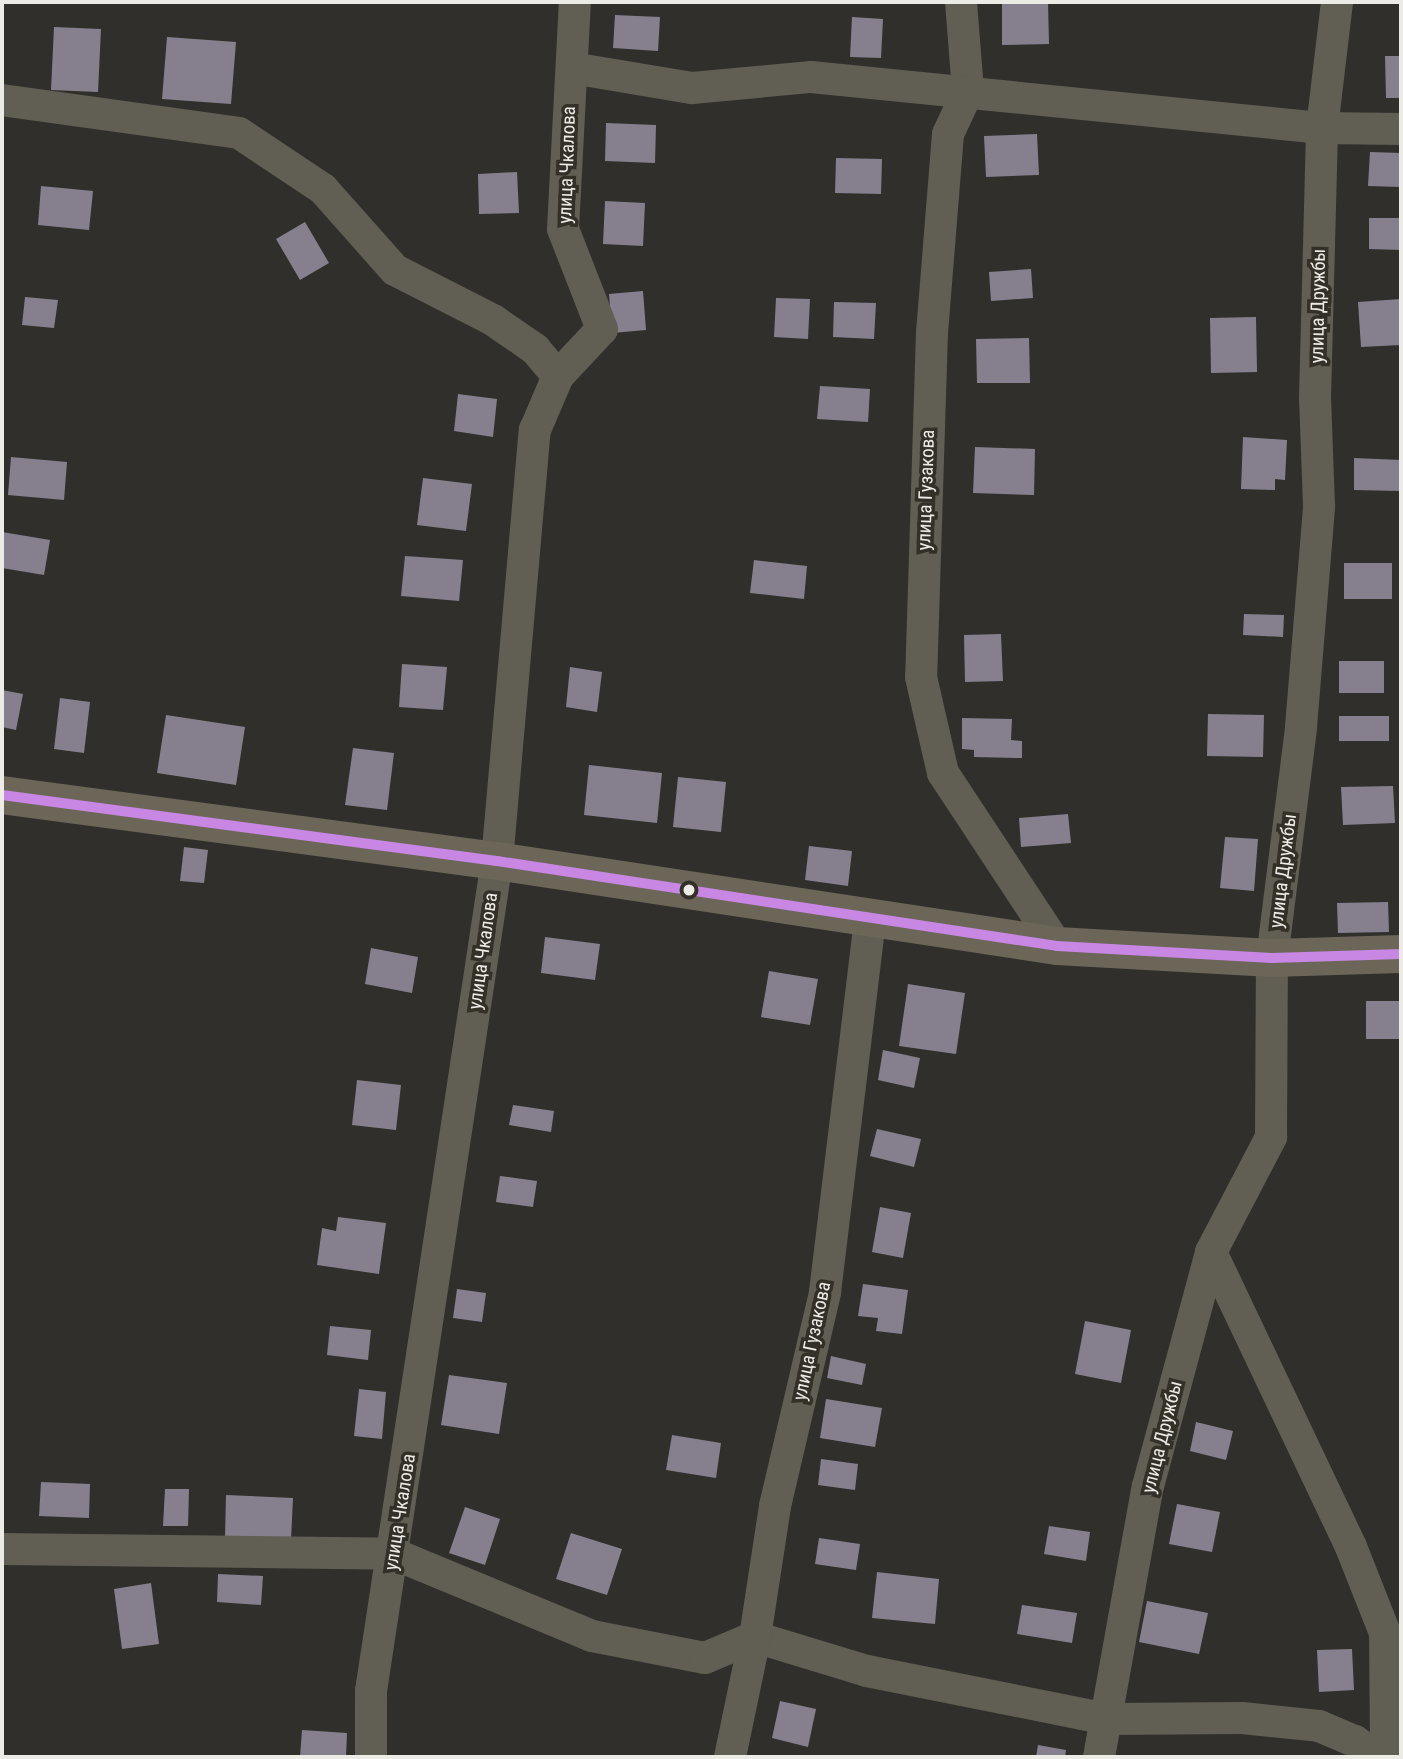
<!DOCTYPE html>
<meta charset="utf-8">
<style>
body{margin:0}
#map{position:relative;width:1403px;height:1759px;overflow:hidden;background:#302f2b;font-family:"Roboto Condensed",sans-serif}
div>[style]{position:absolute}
.building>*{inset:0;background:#86808e}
.minor>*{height:32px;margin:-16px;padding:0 16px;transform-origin:16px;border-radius:16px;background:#615e53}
.major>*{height:38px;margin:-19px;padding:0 19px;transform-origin:19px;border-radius:19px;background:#6b6658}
.bus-1>*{height:10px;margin:-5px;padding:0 5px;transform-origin:5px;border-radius:5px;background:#c787e3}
.dots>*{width:19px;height:19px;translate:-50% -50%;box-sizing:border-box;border:4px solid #333028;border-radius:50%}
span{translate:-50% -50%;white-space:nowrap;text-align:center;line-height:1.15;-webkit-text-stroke:7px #333028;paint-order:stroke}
.street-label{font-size:19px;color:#edebe6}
.frame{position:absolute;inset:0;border:4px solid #edebe6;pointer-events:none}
</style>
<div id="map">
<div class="building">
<i style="clip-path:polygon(1002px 2px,1048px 2px,1049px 44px,1002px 45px)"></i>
<i style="clip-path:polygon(615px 15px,660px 17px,658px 51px,613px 48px)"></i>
<i style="clip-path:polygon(852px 17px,883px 19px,881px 58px,850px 57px)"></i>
<i style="clip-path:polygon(54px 27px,101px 29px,98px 92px,51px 90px)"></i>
<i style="clip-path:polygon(167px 37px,236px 42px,231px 104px,162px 99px)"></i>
<i style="clip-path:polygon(1385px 56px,1401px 56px,1401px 98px,1386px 98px)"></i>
<i style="clip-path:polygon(606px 123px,656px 125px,655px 163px,605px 161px)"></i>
<i style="clip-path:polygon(1037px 134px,1039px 175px,986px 177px,984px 136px)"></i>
<i style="clip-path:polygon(1370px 152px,1401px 153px,1401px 187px,1368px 186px)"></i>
<i style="clip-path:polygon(836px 158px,882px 159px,881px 194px,835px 193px)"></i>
<i style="clip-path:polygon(517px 172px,519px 213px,479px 214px,478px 174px)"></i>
<i style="clip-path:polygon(41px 186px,93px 191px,89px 230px,38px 225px)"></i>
<i style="clip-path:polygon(605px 201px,645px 203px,643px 246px,603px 244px)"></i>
<i style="clip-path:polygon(1369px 218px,1401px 218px,1401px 250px,1369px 249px)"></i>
<i style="clip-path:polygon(305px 222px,329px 263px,300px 280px,276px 239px)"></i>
<i style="clip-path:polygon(1031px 269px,1033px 298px,991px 301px,989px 272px)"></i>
<i style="clip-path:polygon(643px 291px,646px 330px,612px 333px,609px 294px)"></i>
<i style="clip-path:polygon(25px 297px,58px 300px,54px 328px,22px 325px)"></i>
<i style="clip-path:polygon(776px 298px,810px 299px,808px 339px,774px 337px)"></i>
<i style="clip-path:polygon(1401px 299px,1401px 345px,1361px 347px,1358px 302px)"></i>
<i style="clip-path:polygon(834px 302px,876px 303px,874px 339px,833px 337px)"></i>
<i style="clip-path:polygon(1256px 317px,1257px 372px,1211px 373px,1210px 318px)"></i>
<i style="clip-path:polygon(1029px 338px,1030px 383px,977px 383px,976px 339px)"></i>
<i style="clip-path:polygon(820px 386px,870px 389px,868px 422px,817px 419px)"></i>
<i style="clip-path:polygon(458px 394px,497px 399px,493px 437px,454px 431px)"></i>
<i style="clip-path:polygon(1243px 437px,1287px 440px,1285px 480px,1275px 479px,1275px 490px,1241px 489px)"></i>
<i style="clip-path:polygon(975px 447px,1035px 449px,1034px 495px,973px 493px)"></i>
<i style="clip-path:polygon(11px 457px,67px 462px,64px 500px,8px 495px)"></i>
<i style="clip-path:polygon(1354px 458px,1401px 460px,1400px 491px,1354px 490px)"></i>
<i style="clip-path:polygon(423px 478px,472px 484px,466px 531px,417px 525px)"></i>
<i style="clip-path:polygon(2px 532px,50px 540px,44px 575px,2px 568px)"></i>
<i style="clip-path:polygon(405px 556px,463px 560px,459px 601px,401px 596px)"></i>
<i style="clip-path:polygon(754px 560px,807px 566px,804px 599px,750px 593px)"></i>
<i style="clip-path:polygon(1344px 563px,1392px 563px,1392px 599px,1344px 599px)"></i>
<i style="clip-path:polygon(1244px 614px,1284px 615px,1283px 637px,1243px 635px)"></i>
<i style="clip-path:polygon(1001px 634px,1003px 681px,965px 682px,964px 635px)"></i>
<i style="clip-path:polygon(1339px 661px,1384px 661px,1384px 693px,1339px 693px)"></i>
<i style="clip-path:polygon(402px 664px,447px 667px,443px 710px,399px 707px)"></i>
<i style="clip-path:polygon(570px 667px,602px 672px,597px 712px,566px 707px)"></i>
<i style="clip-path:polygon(2px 690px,23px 694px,16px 730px,2px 727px)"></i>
<i style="clip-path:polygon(60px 698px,90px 702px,84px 753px,54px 749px)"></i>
<i style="clip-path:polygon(1208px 714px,1264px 715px,1263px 757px,1207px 756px)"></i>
<i style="clip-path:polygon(166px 715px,245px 727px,236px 785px,157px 773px)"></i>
<i style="clip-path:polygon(1339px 716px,1389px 716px,1389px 741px,1339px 741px)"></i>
<i style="clip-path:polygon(962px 718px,1012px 719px,1011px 740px,1022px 741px,1022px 758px,974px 757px,974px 750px,962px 749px)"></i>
<i style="clip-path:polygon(353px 748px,394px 753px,387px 810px,345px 805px)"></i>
<i style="clip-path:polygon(589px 765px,662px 773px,657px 823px,584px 815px)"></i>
<i style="clip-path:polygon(678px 777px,726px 782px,721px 832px,673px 827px)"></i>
<i style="clip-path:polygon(1393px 786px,1395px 823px,1343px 825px,1341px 787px)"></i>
<i style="clip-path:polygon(1068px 814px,1071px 843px,1021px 847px,1019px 818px)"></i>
<i style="clip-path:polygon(1225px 837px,1258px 839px,1254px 891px,1220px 888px)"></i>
<i style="clip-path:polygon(809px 846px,852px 851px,848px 886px,805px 880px)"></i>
<i style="clip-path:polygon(184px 847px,208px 850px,204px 883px,180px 881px)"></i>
<i style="clip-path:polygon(1388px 902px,1389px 932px,1338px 933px,1337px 903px)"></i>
<i style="clip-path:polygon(545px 937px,600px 944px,595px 980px,541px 973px)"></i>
<i style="clip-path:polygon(371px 948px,418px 957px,412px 993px,365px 984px)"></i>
<i style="clip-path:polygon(769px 971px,818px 979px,810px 1025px,761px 1017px)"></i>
<i style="clip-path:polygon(908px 984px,965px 993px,956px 1054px,899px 1046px)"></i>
<i style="clip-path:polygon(1366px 1001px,1401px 1001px,1401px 1039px,1366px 1039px)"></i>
<i style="clip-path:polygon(883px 1050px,920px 1058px,914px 1088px,878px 1080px)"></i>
<i style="clip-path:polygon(357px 1080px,401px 1085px,396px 1130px,352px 1125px)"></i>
<i style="clip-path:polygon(513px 1105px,554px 1111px,551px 1132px,509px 1125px)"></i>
<i style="clip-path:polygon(877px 1129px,921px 1139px,914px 1167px,870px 1156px)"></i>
<i style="clip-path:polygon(500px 1176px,537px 1181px,533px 1207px,496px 1202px)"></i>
<i style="clip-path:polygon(880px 1207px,911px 1213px,903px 1258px,872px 1252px)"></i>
<i style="clip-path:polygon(338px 1217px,386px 1223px,379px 1274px,317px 1265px,322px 1228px,336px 1231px)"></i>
<i style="clip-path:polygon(863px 1284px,908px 1290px,902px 1334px,876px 1331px,878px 1318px,858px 1316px)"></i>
<i style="clip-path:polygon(457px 1289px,486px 1293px,482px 1322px,453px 1318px)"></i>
<i style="clip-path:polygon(1085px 1321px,1131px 1330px,1121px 1383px,1075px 1374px)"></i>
<i style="clip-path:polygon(330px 1326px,371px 1330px,368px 1360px,327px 1355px)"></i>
<i style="clip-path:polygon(831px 1356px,866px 1364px,862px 1385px,827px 1378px)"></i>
<i style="clip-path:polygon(449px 1375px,507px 1383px,499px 1434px,441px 1425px)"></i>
<i style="clip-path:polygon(359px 1389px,386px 1392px,382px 1439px,354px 1436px)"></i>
<i style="clip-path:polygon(826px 1399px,882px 1408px,875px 1447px,820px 1438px)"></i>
<i style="clip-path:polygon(1196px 1422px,1233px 1431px,1226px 1460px,1190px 1451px)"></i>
<i style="clip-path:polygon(672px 1435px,721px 1443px,716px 1478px,666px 1470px)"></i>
<i style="clip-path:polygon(821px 1459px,858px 1464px,855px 1490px,818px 1485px)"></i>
<i style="clip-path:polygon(41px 1482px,90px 1484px,89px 1518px,39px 1516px)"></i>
<i style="clip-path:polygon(165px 1489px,189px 1489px,188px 1526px,163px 1526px)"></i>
<i style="clip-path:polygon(226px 1495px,293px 1498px,291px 1540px,225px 1538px)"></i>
<i style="clip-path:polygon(1177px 1504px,1220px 1512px,1212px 1552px,1169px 1544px)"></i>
<i style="clip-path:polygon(465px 1507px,500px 1519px,485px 1565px,449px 1553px)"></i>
<i style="clip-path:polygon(1049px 1526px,1090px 1532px,1086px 1561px,1044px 1554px)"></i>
<i style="clip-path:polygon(571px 1533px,622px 1549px,607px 1595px,556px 1579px)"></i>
<i style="clip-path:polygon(819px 1538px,860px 1544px,856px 1570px,815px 1564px)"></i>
<i style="clip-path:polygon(877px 1572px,939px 1579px,935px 1624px,872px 1618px)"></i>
<i style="clip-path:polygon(218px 1574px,263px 1576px,261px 1605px,217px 1602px)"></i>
<i style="clip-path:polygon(151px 1583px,159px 1644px,122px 1649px,114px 1589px)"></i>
<i style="clip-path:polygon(1147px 1601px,1208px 1613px,1199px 1654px,1139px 1642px)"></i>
<i style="clip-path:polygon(1022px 1605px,1077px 1613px,1072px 1643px,1017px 1634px)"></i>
<i style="clip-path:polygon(1352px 1649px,1354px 1690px,1319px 1692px,1317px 1650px)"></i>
<i style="clip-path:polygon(780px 1701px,816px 1709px,808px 1747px,772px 1738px)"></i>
<i style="clip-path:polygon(302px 1730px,347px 1733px,346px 1757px,300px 1757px)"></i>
<i style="clip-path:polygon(1038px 1745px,1066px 1750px,1065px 1757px,1036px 1757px)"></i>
</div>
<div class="minor">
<i style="left:961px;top:2px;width:89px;rotate:85.5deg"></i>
<i style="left:968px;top:91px;width:47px;rotate:114.9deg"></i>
<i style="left:948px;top:134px;width:199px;rotate:94.6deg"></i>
<i style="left:932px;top:332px;width:345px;rotate:91.8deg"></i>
<i style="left:921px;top:677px;width:98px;rotate:77.1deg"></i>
<i style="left:943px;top:773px;width:207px;rotate:56.6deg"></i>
<i style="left:572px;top:68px;width:122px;rotate:9.5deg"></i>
<i style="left:692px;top:88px;width:120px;rotate:-5.3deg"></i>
<i style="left:811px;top:77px;width:514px;rotate:5.7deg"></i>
<i style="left:1322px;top:128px;width:79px;rotate:0.7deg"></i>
<i style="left:2px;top:100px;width:239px;rotate:7.9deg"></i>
<i style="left:239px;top:133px;width:101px;rotate:33.7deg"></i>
<i style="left:323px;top:189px;width:108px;rotate:48.4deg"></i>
<i style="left:395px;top:270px;width:110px;rotate:27deg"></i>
<i style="left:493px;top:320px;width:51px;rotate:34.6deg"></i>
<i style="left:535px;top:349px;width:35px;rotate:50deg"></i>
<i style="left:1211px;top:1252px;width:327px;rotate:64.6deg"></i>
<i style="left:1351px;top:1547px;width:92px;rotate:68.4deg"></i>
<i style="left:1385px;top:1633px;width:124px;rotate:89.5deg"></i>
<i style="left:2px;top:1549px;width:392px;rotate:0.7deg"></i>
<i style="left:394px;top:1554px;width:214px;rotate:22.5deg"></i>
<i style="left:592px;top:1636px;width:115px;rotate:11deg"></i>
<i style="left:705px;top:1658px;width:54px;rotate:-22.8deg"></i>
<i style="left:755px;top:1637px;width:117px;rotate:16.9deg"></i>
<i style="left:867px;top:1671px;width:246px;rotate:11.3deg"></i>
<i style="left:1108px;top:1719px;width:134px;rotate:-0.4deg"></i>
<i style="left:1242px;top:1718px;width:77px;rotate:5.9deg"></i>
<i style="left:1319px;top:1726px;width:39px;rotate:23deg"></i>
<i style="left:1355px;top:1741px;width:26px;rotate:37deg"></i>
<i style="left:371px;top:1757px;width:66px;rotate:-90deg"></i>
<i style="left:371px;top:1691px;width:840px;rotate:-81.37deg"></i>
<i style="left:497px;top:861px;width:433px;rotate:-85deg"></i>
<i style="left:535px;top:430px;width:59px;rotate:-66.9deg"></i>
<i style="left:558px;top:376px;width:64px;rotate:-46.9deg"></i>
<i style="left:602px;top:329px;width:107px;rotate:-111.3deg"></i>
<i style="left:563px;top:229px;width:227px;rotate:-87deg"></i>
<i style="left:730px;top:1757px;width:123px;rotate:-78.2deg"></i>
<i style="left:755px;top:1637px;width:133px;rotate:-81.3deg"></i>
<i style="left:775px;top:1506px;width:220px;rotate:-76.8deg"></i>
<i style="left:825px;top:1292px;width:375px;rotate:-83.1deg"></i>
<i style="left:1099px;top:1757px;width:275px;rotate:-79.8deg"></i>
<i style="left:1148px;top:1486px;width:242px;rotate:-74.9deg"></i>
<i style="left:1211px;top:1252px;width:130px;rotate:-62.4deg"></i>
<i style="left:1271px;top:1137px;width:179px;rotate:-89.7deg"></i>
<i style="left:1272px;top:958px;width:233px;rotate:-82.8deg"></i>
<i style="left:1301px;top:727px;width:222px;rotate:-85.3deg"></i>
<i style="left:1319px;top:506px;width:108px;rotate:-92.1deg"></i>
<i style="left:1315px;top:398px;width:270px;rotate:-88.5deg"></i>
<i style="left:1322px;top:128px;width:127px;rotate:-83.2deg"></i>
</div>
<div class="major">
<i style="left:2px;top:795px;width:499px;rotate:7.6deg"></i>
<i style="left:497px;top:861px;width:566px;rotate:8.63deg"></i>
<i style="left:1057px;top:946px;width:215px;rotate:3.2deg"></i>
<i style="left:1272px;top:958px;width:129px;rotate:-1.8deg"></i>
</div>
<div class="bus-1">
<i style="left:2px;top:795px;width:499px;rotate:7.6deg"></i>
<i style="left:497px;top:861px;width:566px;rotate:8.63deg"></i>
<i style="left:1057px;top:946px;width:215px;rotate:3.2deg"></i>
<i style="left:1272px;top:958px;width:129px;rotate:-1.8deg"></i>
</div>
<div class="dots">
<i style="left:689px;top:890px;background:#edebe6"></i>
</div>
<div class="street-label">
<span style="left:567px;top:165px;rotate:-88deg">улица Чкалова</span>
<span style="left:1318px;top:306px;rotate:-89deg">улица Дружбы</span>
<span style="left:926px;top:490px;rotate:-88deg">улица Гузакова</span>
<span style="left:1283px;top:871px;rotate:-83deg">улица Дружбы</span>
<span style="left:483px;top:951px;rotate:-82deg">улица Чкалова</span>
<span style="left:812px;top:1341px;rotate:-78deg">улица Гузакова</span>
<span style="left:1162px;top:1437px;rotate:-76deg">улица Дружбы</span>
<span style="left:400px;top:1512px;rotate:-81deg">улица Чкалова</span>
</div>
<div class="frame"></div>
</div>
